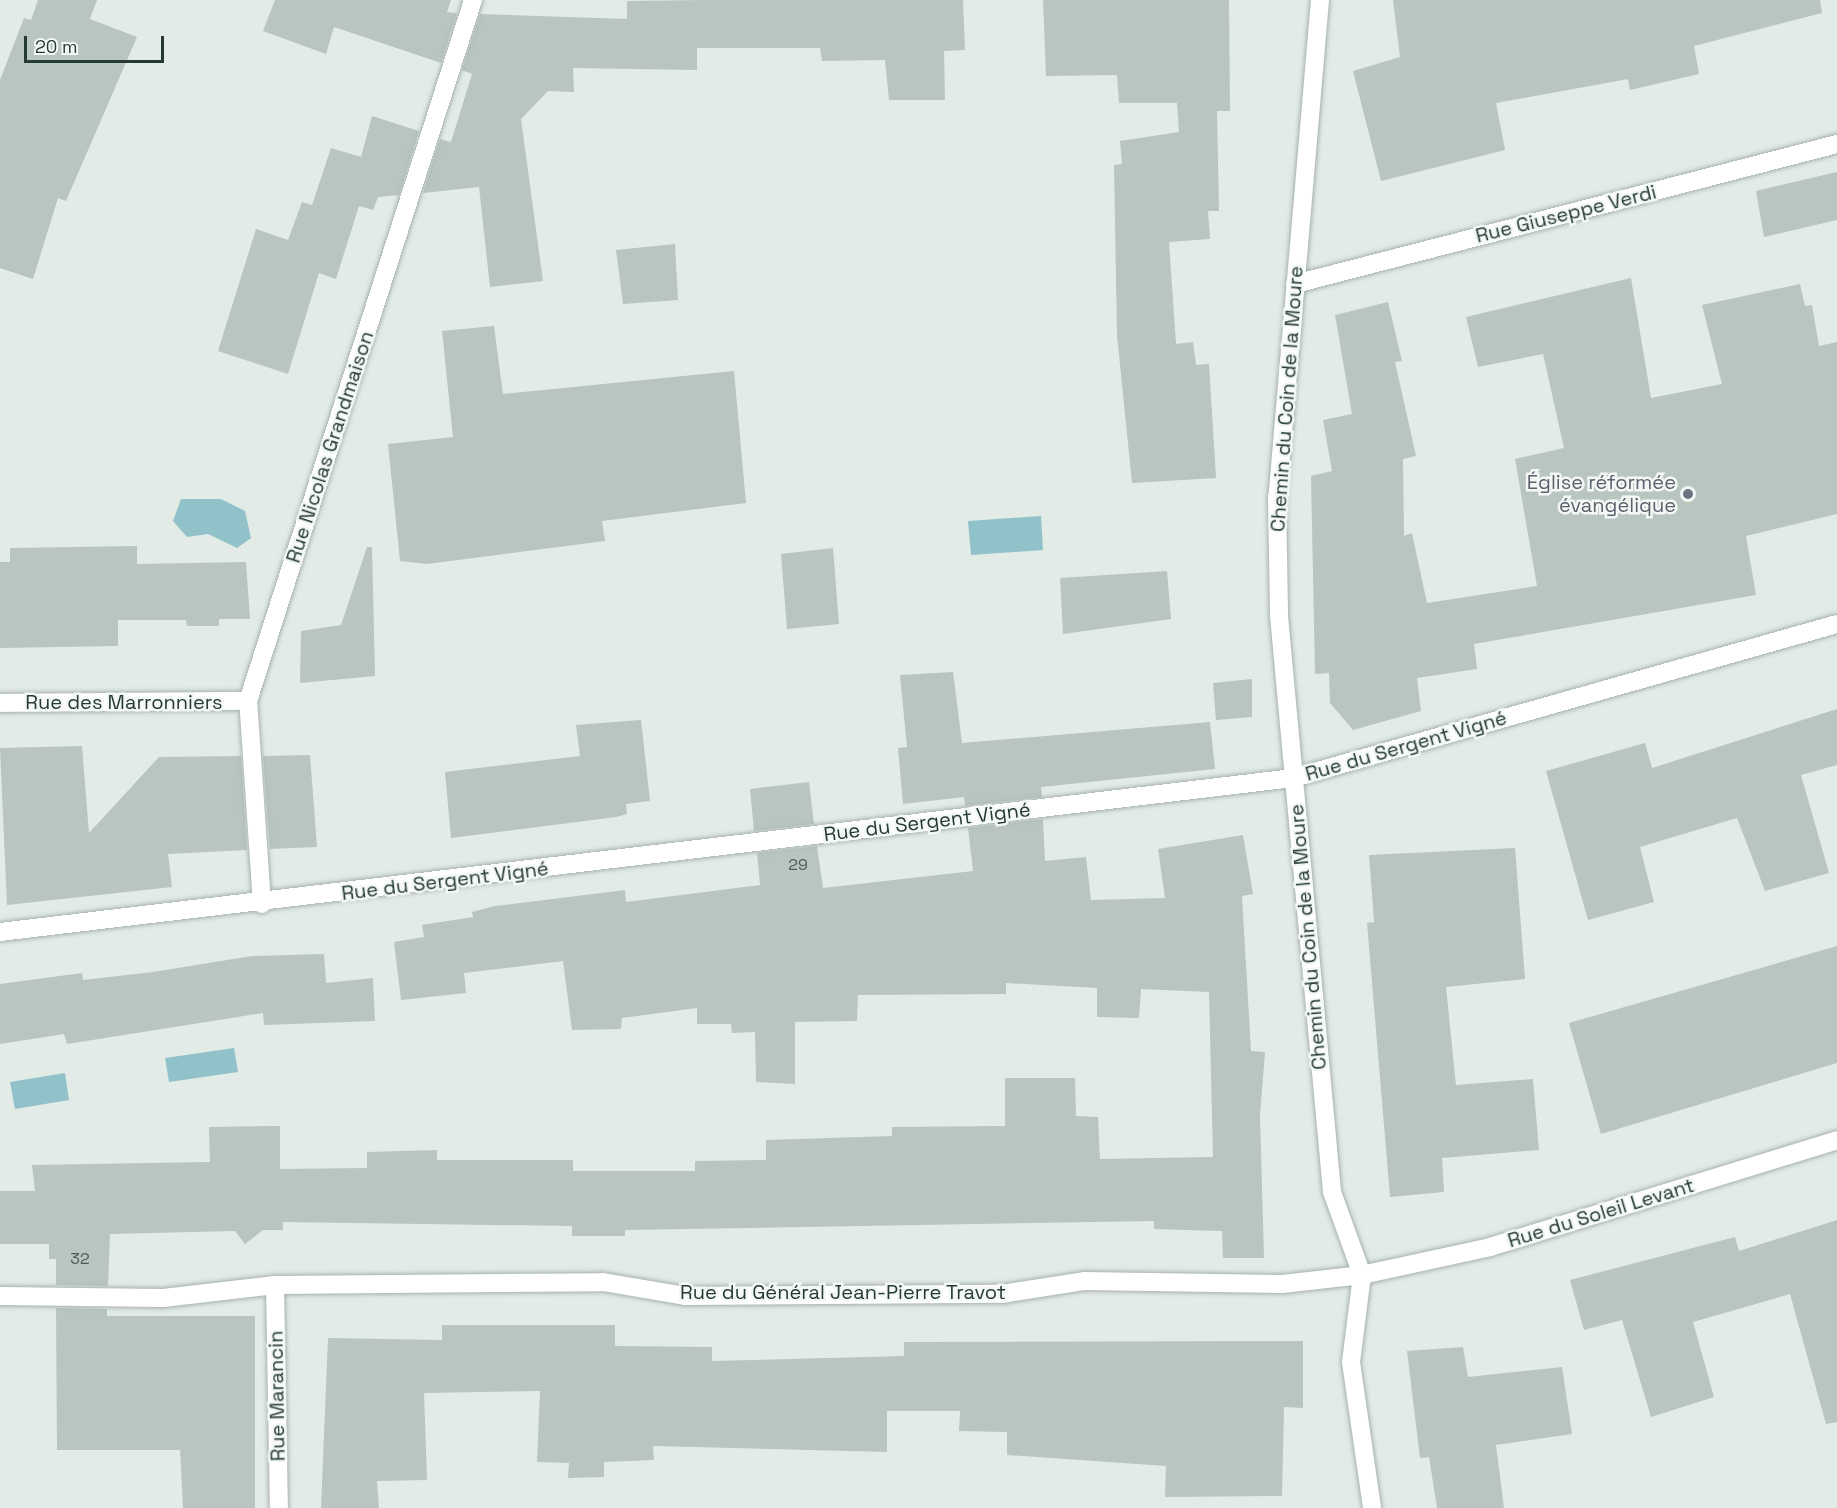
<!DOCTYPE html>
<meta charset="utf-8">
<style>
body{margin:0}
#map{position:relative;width:1837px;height:1508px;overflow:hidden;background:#e3ebe7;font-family:"Space Grotesk",sans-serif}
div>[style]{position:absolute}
.water>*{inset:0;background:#91c2c9}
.building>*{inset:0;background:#b8c5c0}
.roads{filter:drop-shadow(0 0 2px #a6b2ae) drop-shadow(0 0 2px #a6b2ae)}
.minor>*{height:18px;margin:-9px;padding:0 9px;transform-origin:9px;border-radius:9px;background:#fff}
.dots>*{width:16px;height:16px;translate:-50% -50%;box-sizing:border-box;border:3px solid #f3f8f5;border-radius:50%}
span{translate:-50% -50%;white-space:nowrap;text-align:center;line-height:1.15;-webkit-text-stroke:5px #f3f8f5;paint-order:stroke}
.number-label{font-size:16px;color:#4a5d57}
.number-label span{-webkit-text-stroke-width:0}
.street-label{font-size:20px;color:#253a34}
.worship-label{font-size:20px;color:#5b616d}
.right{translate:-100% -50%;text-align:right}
.scale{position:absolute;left:24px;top:36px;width:140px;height:27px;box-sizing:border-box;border:3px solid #253a34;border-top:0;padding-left:8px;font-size:18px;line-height:21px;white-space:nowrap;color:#253a34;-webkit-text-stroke:4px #f3f8f5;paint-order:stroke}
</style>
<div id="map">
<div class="water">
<i style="clip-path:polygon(181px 499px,221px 499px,245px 511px,251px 538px,237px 548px,208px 534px,187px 537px,173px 521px)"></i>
<i style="clip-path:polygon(1041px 516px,1043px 550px,971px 555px,968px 521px)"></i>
<i style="clip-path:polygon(234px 1048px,238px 1072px,169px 1082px,165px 1058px)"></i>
<i style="clip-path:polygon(65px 1073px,69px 1100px,15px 1109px,10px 1082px)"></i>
</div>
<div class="building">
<i style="clip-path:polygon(38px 0,97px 0,90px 19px,137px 37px,66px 201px,58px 198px,33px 279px,0 268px,0 80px,24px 18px,31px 20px)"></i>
<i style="clip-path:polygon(275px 0,451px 0,447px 12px,457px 13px,441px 63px,334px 27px,326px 54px,263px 31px)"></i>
<i style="clip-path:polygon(704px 0,963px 0,965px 50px,944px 51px,945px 100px,889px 100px,885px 60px,822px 61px,820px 48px,697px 48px,697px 70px,573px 68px,574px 92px,548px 91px,521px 119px,543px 281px,490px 287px,479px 187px,423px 193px,440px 139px,451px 142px,472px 74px,462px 70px,480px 14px,627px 19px,627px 1px)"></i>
<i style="clip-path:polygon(1043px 0,1229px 0,1230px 111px,1217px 111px,1219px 211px,1208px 211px,1210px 239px,1169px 242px,1176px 344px,1193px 342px,1196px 365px,1209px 364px,1216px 478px,1132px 483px,1117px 335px,1114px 165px,1122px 164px,1120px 141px,1179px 132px,1177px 103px,1119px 103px,1117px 75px,1046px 76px)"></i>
<i style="clip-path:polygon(1393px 0,1820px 0,1822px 13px,1694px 46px,1699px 74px,1630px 90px,1628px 79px,1496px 103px,1505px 150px,1381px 181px,1353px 71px,1400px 57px)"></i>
<i style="clip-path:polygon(372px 116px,419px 131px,399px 195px,378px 197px,373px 210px,359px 206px,336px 279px,319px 273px,288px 374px,218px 351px,256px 229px,288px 240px,302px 202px,312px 205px,331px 148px,361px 157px)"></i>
<i style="clip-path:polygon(1837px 172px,1837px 220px,1764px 237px,1756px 191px)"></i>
<i style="clip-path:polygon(675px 244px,678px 300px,623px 304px,616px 250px)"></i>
<i style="clip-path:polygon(1631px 278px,1651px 398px,1722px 384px,1702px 305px,1800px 284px,1805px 306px,1812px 305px,1819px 346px,1837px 342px,1837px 514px,1746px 536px,1756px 595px,1474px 644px,1477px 669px,1417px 678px,1421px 711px,1353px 730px,1330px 703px,1329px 673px,1315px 674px,1311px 476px,1332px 471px,1323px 420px,1352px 414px,1335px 315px,1388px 302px,1402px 361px,1395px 362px,1416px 456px,1403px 459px,1404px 536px,1412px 533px,1427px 603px,1537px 586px,1515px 459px,1564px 448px,1543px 354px,1478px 367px,1466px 317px)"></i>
<i style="clip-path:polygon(494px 326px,503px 394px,734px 371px,746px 503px,602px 521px,605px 541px,427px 564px,400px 561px,388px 444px,453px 437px,442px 331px)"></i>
<i style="clip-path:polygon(137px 546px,137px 564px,246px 562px,250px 619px,219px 619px,219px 626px,187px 626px,186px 620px,118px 620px,118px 646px,0 648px,0 562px,10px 562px,10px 548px)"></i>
<i style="clip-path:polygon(367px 547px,372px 547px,375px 676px,300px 683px,301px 631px,341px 625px)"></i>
<i style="clip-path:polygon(833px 548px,839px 624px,787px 629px,781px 554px)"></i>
<i style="clip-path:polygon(1167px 571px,1171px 619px,1063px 634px,1060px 578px)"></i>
<i style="clip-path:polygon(953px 672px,962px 743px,1210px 722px,1215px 769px,1041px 787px,1042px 797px,965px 806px,964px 797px,903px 804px,898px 748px,907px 747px,900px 675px)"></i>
<i style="clip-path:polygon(1252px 679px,1252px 717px,1216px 720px,1213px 683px)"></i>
<i style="clip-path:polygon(1837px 709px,1837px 765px,1801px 775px,1829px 873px,1765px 891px,1737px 818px,1640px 847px,1654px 902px,1588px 920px,1546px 771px,1645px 743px,1652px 768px)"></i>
<i style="clip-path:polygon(641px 720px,650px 801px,626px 804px,627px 814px,616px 817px,451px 838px,445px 772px,580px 756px,576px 725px)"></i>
<i style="clip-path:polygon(82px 746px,89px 833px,159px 757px,241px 756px,247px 850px,168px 854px,172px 887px,7px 905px,0 748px)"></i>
<i style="clip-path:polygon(310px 755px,317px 847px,270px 849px,263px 756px)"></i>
<i style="clip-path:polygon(809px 782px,814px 824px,754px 831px,750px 789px)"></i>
<i style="clip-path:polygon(1043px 819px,1045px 861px,1086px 857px,1091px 900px,1165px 898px,1158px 849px,1243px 835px,1253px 894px,1242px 896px,1251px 1051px,1265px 1052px,1260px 1115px,1264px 1258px,1223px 1258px,1222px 1231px,1154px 1229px,1154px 1221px,625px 1230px,625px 1236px,572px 1236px,572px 1226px,283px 1222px,283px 1230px,263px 1230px,245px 1244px,235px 1231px,110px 1234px,108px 1286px,56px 1285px,56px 1259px,49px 1259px,49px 1244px,0 1244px,0 1191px,35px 1191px,32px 1165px,210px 1162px,209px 1127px,280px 1126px,280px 1169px,367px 1168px,367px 1152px,437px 1150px,437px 1160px,573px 1160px,573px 1171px,695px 1171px,695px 1161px,766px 1160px,766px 1140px,892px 1136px,892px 1127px,1005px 1126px,1005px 1078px,1075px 1078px,1076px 1116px,1098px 1117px,1100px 1159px,1213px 1157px,1209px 992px,1141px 989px,1139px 1018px,1097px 1017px,1097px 988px,1006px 983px,1006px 994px,858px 995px,857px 1021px,795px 1022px,795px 1084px,756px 1082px,755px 1032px,732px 1033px,731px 1024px,697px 1024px,697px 1008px,622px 1018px,621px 1029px,572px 1030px,563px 961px,464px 973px,466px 993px,401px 1000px,394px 942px,424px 937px,422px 925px,473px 917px,472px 912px,495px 906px,625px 890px,626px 902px,760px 885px,757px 853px,817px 846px,823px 888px,973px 871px,968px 828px)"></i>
<i style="clip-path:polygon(1515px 848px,1525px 979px,1446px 987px,1456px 1085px,1533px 1079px,1539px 1150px,1442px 1158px,1444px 1192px,1390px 1197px,1367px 923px,1374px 922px,1369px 855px)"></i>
<i style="clip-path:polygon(1837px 946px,1837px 1063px,1601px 1134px,1569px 1023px)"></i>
<i style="clip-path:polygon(324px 954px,326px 983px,373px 978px,375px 1021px,264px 1025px,263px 1013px,67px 1044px,64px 1034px,0 1044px,0 984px,82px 973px,83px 980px,153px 972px,252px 956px)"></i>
<i style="clip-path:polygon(1837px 1220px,1837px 1422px,1826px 1424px,1790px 1294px,1693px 1322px,1714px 1397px,1651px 1417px,1622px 1320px,1584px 1330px,1570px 1280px,1735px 1237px,1739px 1251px)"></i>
<i style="clip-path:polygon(56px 1308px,107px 1309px,107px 1316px,255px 1316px,255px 1508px,183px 1508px,180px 1450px,57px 1450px)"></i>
<i style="clip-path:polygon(442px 1325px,615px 1325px,615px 1346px,712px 1347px,712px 1361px,904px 1356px,904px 1342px,1303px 1341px,1303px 1408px,1284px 1407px,1282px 1496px,1165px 1497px,1166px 1466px,1007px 1455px,1007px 1432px,959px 1431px,960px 1411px,887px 1411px,887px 1452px,653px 1446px,654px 1460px,604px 1462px,604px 1477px,568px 1478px,569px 1463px,537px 1462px,540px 1391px,424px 1393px,427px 1480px,377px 1481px,379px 1508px,321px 1508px,328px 1338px,442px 1340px)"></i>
<i style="clip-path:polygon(1463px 1347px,1468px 1377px,1562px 1367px,1572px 1434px,1496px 1445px,1504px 1508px,1437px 1508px,1429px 1457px,1420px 1458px,1407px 1351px)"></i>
</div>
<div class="roads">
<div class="minor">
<i style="left:1320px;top:0;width:499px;rotate:94.9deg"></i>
<i style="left:1277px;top:497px;width:119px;rotate:89deg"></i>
<i style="left:1279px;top:616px;width:578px;rotate:84.74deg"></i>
<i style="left:1332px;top:1192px;width:88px;rotate:70.1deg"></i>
<i style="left:1362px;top:1275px;width:88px;rotate:97.2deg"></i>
<i style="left:1351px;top:1362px;width:148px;rotate:81.8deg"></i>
<i style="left:1295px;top:284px;width:560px;rotate:-14.48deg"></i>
<i style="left:0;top:703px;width:248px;rotate:-0.5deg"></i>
<i style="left:262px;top:904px;width:203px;rotate:-93.9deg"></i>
<i style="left:248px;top:701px;width:736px;rotate:-72.2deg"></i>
<i style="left:0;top:932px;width:1302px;rotate:-6.79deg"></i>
<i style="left:1293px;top:778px;width:565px;rotate:-15.81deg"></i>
<i style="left:275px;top:1285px;width:223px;rotate:89deg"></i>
<i style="left:0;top:1296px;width:163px;rotate:0.7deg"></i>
<i style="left:163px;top:1298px;width:113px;rotate:-6.6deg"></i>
<i style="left:275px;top:1285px;width:328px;rotate:-0.5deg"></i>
<i style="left:603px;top:1282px;width:83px;rotate:9.7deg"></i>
<i style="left:685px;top:1296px;width:317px;rotate:-0.4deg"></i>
<i style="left:1002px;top:1294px;width:83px;rotate:-9deg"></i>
<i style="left:1084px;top:1281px;width:198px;rotate:0.9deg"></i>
<i style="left:1282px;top:1284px;width:81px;rotate:-6.4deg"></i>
<i style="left:1362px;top:1275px;width:131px;rotate:-12.3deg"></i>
<i style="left:1490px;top:1247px;width:363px;rotate:-17.1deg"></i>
</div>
</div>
<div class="dots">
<i style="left:1688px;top:494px;background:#6b7280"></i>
</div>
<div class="number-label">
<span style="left:798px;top:865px">29</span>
<span style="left:80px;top:1259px">32</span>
</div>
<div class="street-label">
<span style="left:1566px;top:214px;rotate:-14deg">Rue Giuseppe Verdi</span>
<span style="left:1287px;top:399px;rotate:-86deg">Chemin du Coin de la Moure</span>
<span style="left:330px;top:447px;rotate:-72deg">Rue Nicolas Grandmaison</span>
<span style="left:124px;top:702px">Rue des Marronniers</span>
<span style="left:1406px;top:746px;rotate:-16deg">Rue du Sergent Vigné</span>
<span style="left:927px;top:822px;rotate:-7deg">Rue du Sergent Vigné</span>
<span style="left:445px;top:881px;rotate:-7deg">Rue du Sergent Vigné</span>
<span style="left:1308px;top:937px;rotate:-95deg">Chemin du Coin de la Moure</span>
<span style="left:1601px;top:1213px;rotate:-17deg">Rue du Soleil Levant</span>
<span style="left:843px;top:1292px">Rue du Général Jean-Pierre Travot</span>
<span style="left:277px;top:1396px;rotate:-91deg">Rue Marancin</span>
</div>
<div class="worship-label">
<span class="right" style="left:1676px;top:494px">Église réformée<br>évangélique</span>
</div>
<div class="scale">20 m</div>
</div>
